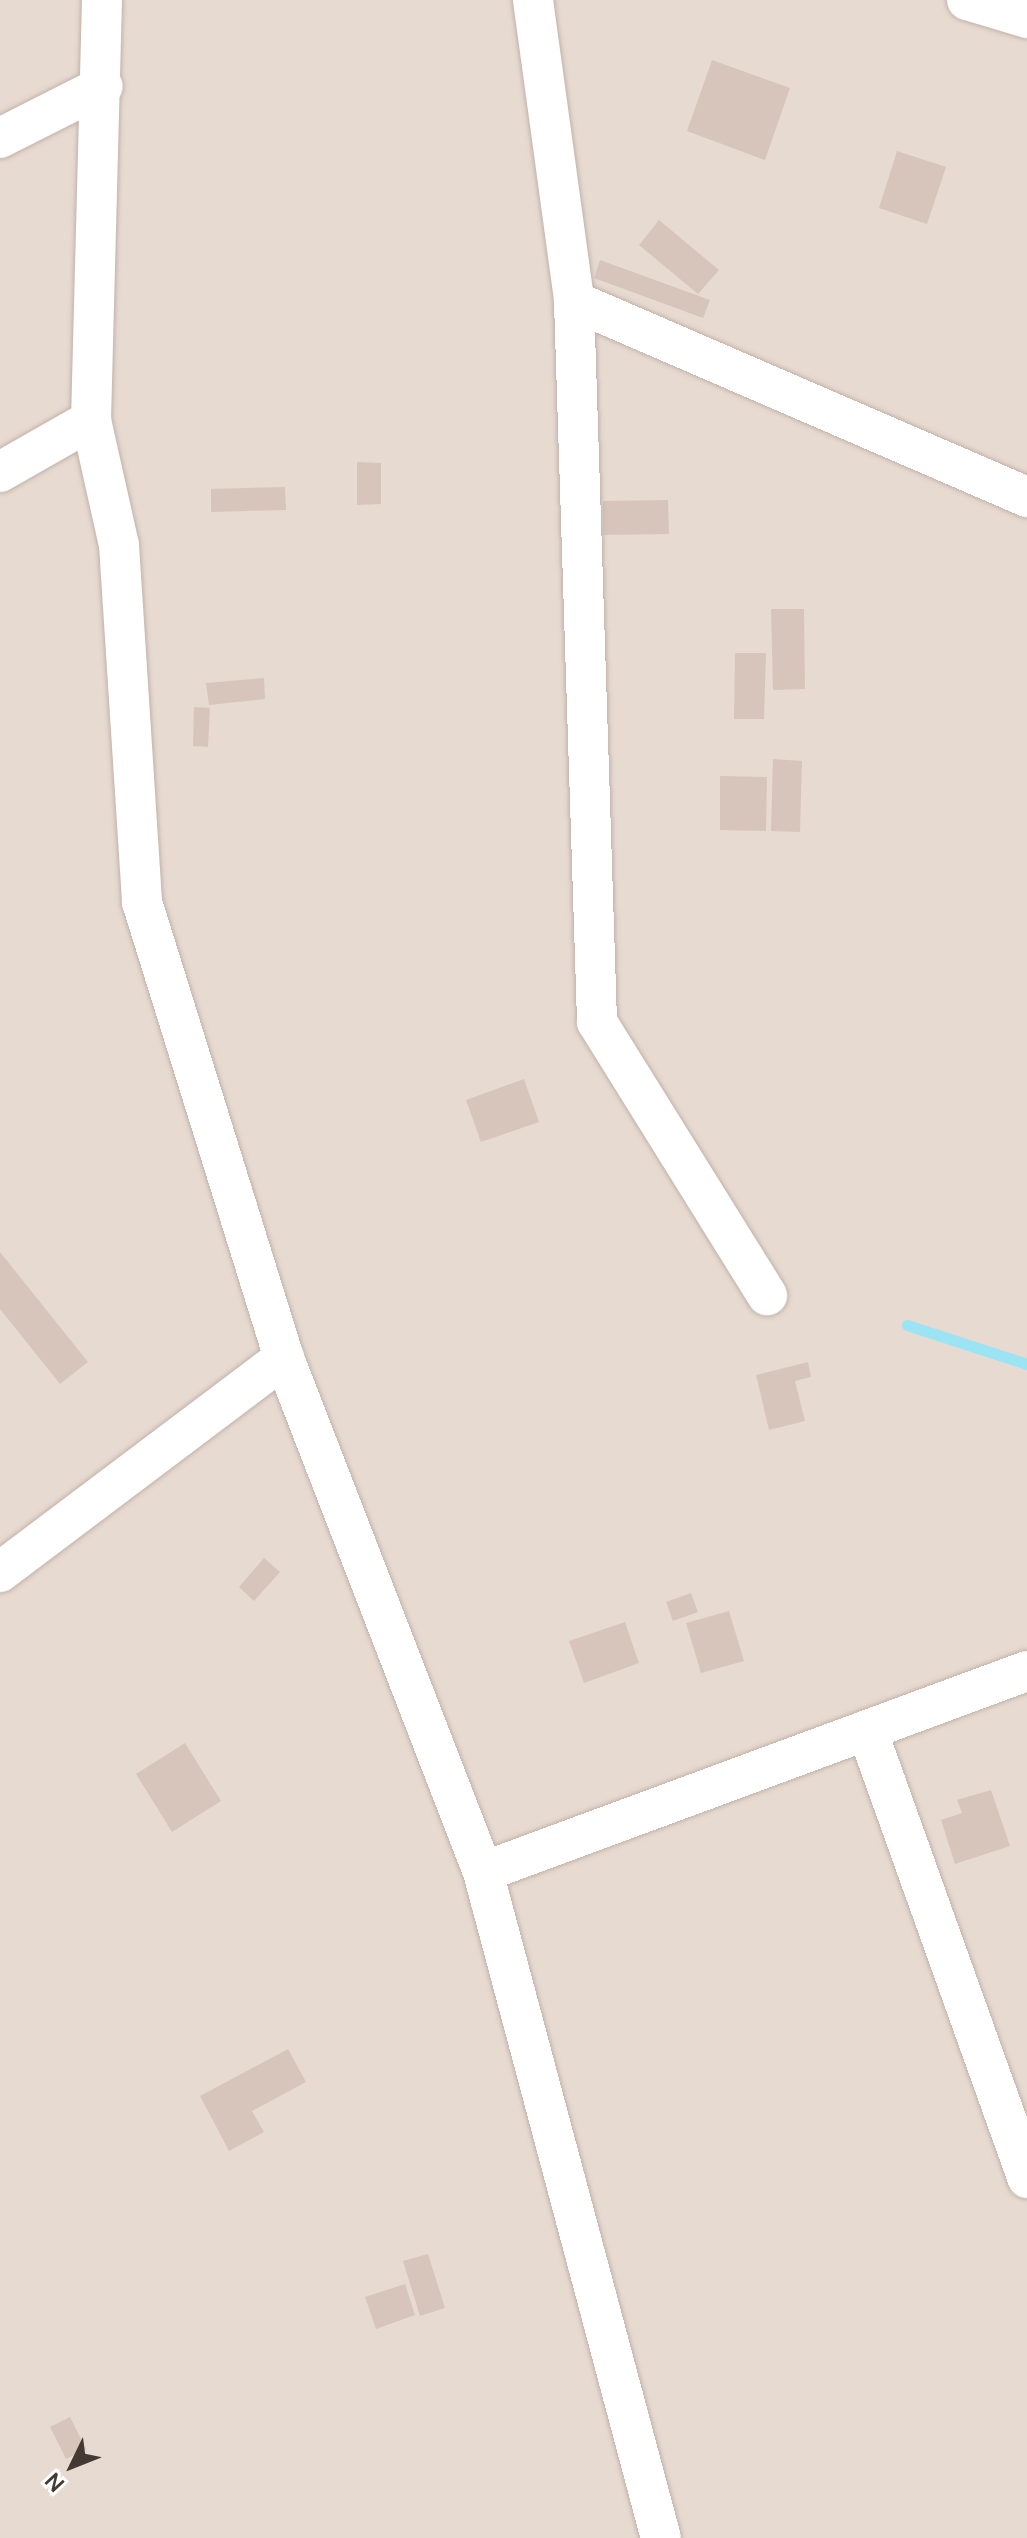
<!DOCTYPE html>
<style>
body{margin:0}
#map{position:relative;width:1027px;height:2538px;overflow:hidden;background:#f2eae3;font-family:Manrope,sans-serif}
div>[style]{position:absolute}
.residential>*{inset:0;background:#e7dad1}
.stream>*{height:11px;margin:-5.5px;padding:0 5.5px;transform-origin:5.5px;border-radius:5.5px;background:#9be4f3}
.building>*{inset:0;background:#d7c5bb}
.roads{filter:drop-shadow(0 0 2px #c1b2a8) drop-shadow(0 0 2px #c1b2a8)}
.minor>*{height:40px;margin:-20px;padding:0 20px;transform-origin:20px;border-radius:20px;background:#fff}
span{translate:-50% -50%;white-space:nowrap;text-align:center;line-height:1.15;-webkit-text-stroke:8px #fff;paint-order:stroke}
.north{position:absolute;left:32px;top:2426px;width:80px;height:80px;-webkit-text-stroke:6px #fff;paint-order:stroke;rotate:227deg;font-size:22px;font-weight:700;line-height:32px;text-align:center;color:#443933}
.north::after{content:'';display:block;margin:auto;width:28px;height:36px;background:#443933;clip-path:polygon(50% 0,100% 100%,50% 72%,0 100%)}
</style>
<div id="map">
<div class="residential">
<i style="clip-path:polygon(0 0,1027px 0,1027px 2538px,0 2538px)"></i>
</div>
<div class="stream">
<i style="left:907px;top:1325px;width:126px;rotate:18deg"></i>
</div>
<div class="building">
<i style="clip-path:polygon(712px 60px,790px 88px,765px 160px,687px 131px)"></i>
<i style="clip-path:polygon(897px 151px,946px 167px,927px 224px,879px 208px)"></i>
<i style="clip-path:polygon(659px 220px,719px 270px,698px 294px,639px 245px)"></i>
<i style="clip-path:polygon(600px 260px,710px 300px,703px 318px,594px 278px)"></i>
<i style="clip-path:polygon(357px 462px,381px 463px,381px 504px,357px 505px)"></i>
<i style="clip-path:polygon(285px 487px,286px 510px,211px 512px,211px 489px)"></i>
<i style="clip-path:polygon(668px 500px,669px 534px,603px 535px,603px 501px)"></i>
<i style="clip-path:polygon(771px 609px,804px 609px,805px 689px,773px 690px)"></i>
<i style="clip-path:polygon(735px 653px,766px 653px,764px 719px,734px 719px)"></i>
<i style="clip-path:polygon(264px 678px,265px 699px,209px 705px,206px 683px)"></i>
<i style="clip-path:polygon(194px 707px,210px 708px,208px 747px,193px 746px)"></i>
<i style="clip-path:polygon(773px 759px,802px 761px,800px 832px,771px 831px)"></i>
<i style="clip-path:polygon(720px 776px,767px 777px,766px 831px,720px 830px)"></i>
<i style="clip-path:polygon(524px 1079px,539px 1122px,481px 1142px,466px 1100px)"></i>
<i style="clip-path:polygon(0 1252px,88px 1362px,60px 1384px,0 1309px)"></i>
<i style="clip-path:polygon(808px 1362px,811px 1377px,795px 1381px,805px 1421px,769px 1430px,756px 1375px)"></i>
<i style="clip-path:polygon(264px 1558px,280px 1572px,254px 1601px,239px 1587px)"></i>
<i style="clip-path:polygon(691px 1593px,698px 1612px,673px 1621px,666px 1602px)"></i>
<i style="clip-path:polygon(729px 1611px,744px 1661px,701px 1673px,686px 1623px)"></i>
<i style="clip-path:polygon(625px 1622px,639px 1663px,584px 1683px,569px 1641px)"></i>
<i style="clip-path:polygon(185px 1743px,221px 1801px,172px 1832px,136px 1774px)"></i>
<i style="clip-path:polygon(991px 1790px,1010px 1846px,955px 1864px,941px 1820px,962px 1813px,957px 1800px)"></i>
<i style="clip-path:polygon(288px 2049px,306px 2082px,252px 2111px,264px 2132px,229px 2151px,200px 2096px)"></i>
<i style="clip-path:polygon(428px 2254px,445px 2308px,420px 2316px,403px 2261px)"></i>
<i style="clip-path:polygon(405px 2284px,415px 2315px,376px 2329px,365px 2297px)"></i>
<i style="clip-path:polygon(70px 2417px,86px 2449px,66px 2459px,50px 2427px)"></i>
</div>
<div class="roads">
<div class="minor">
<i style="left:102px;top:0;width:420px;rotate:91.5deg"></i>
<i style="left:91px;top:420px;width:128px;rotate:77.4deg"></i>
<i style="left:119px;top:545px;width:358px;rotate:86.3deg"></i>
<i style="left:142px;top:902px;width:478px;rotate:72.7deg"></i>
<i style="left:284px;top:1358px;width:551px;rotate:68.84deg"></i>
<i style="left:483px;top:1872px;width:689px;rotate:75.04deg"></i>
<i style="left:533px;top:0;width:304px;rotate:82.2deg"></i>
<i style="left:574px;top:301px;width:721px;rotate:88.17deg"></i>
<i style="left:597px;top:1022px;width:322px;rotate:58.1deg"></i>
<i style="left:967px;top:0;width:63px;rotate:16.7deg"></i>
<i style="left:0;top:138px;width:115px;rotate:-26.8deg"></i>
<i style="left:574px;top:301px;width:494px;rotate:23.4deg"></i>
<i style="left:0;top:472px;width:105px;rotate:-29.7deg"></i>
<i style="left:0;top:1572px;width:356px;rotate:-37deg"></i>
<i style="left:867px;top:1730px;width:476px;rotate:70.3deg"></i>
<i style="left:483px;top:1872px;width:580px;rotate:-20.28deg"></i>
</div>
</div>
<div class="north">N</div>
</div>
